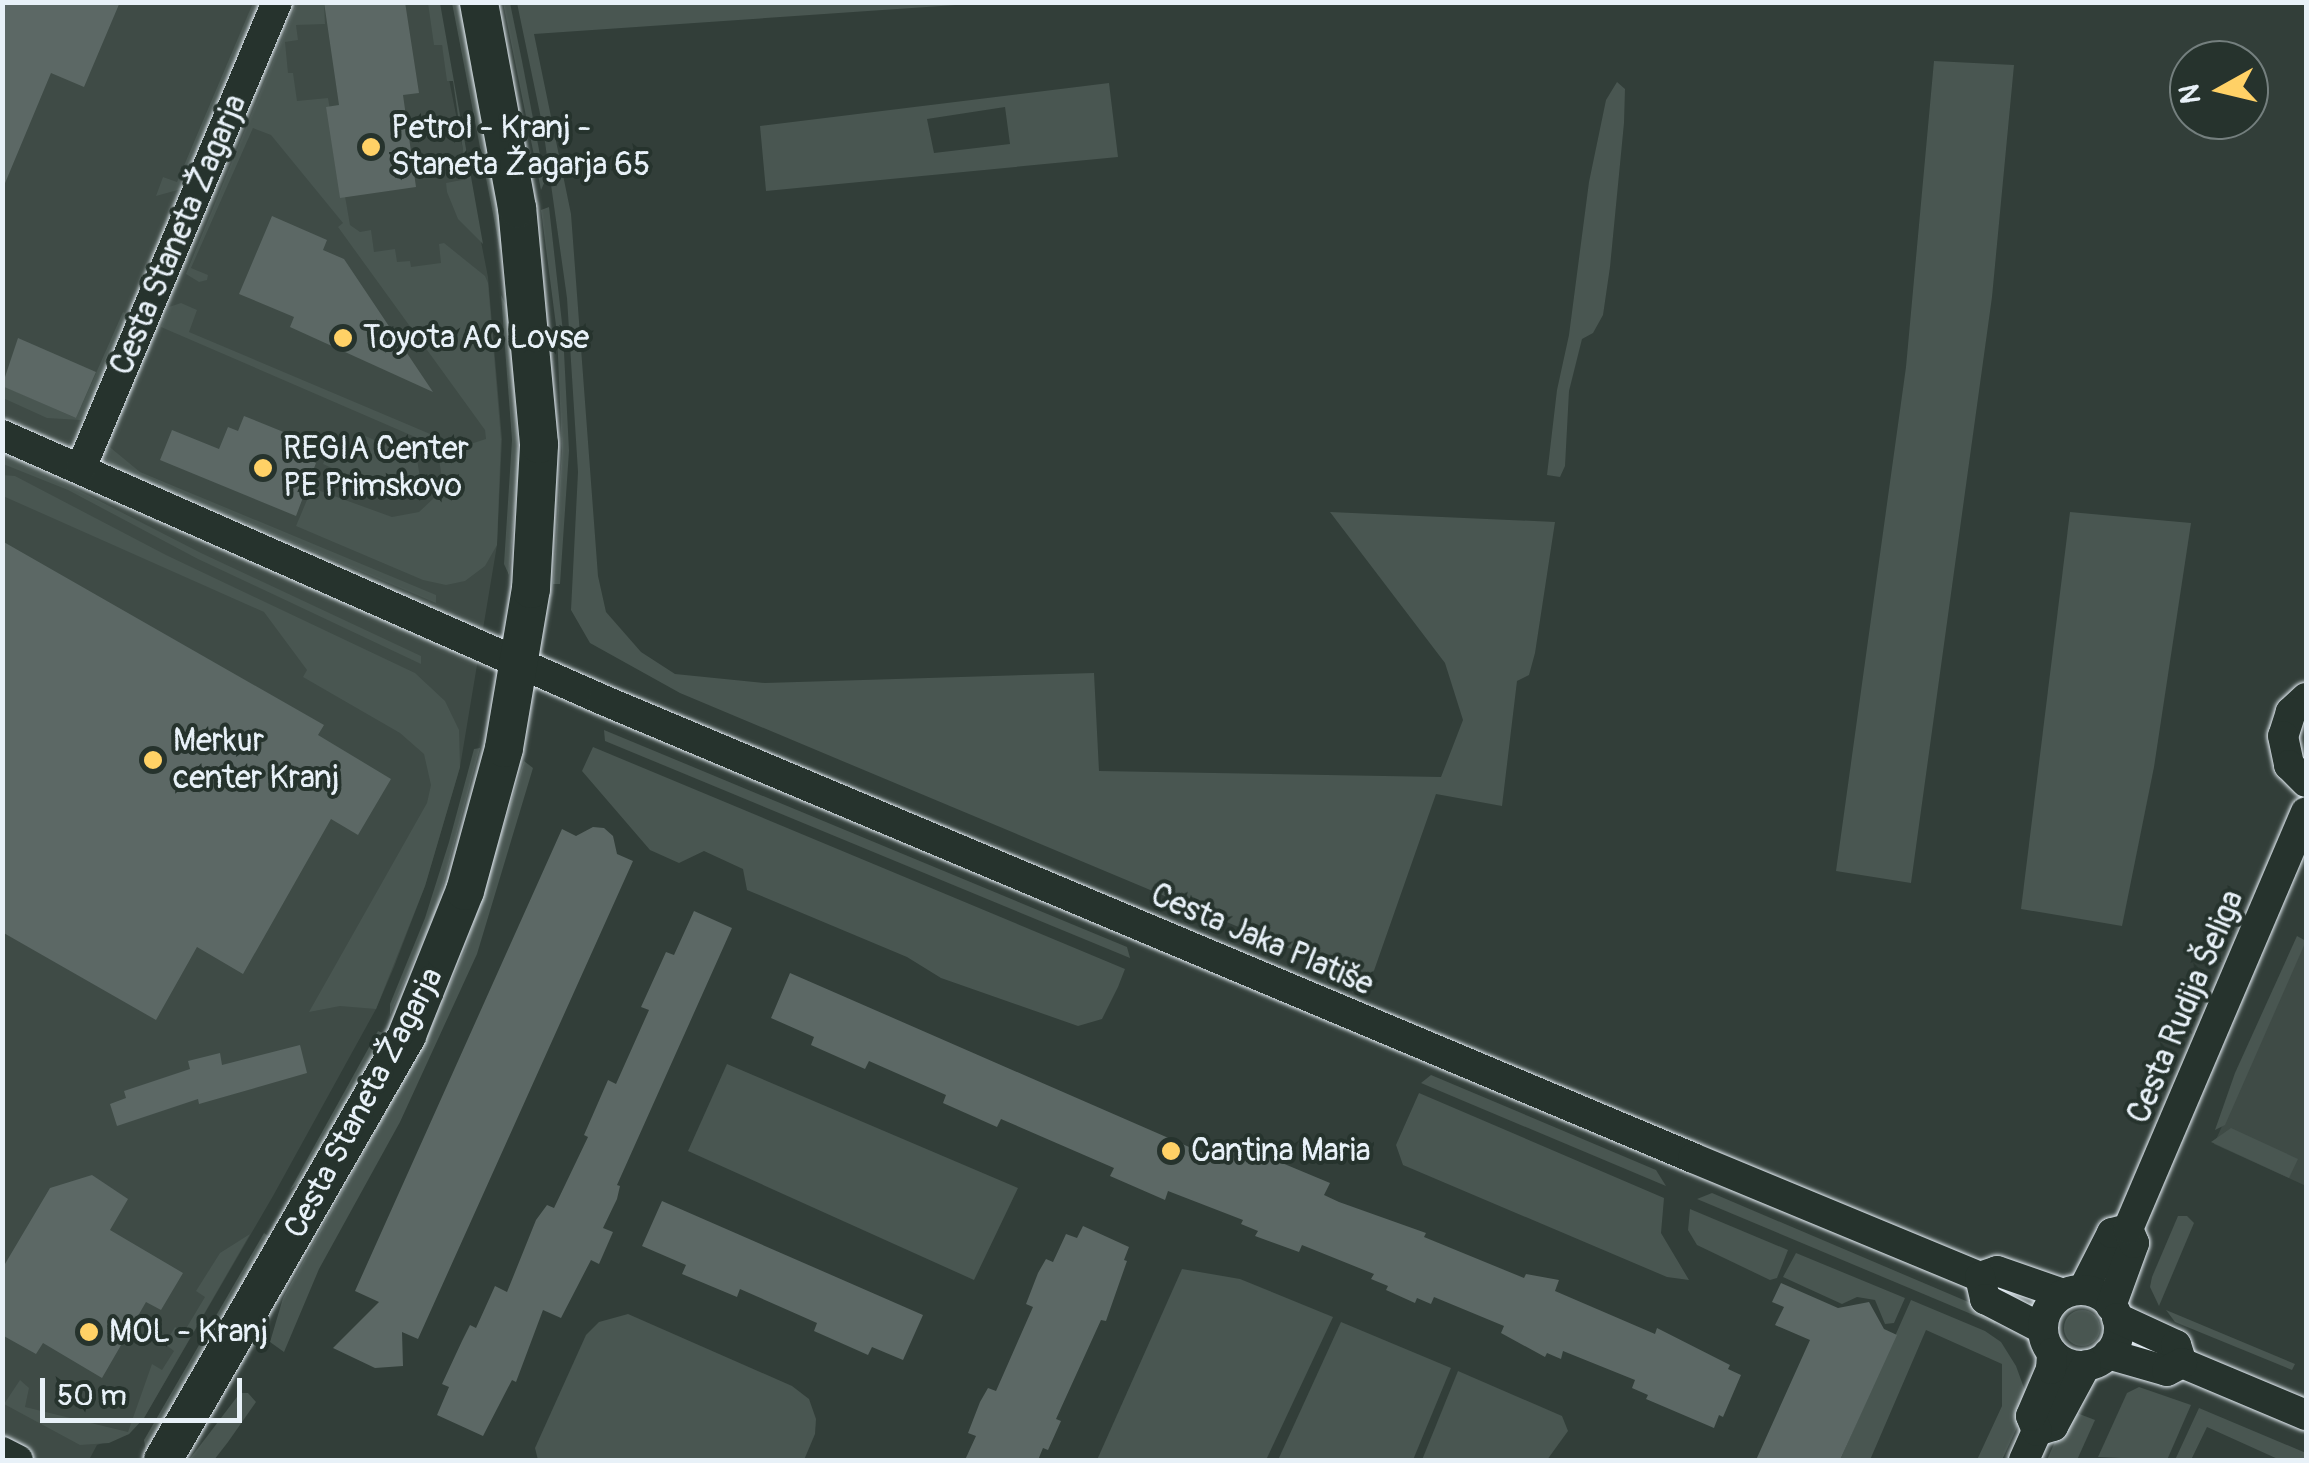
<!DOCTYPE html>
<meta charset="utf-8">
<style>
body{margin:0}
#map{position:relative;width:2309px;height:1463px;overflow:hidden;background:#323e39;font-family:Pangolin,sans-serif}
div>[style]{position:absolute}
.built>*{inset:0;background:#3f4b46}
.green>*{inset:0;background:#495651}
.round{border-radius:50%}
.building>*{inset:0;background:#5c6865}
.roads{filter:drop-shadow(0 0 2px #e8f1f8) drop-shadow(0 0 2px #e8f1f8)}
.minor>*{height:30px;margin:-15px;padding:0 15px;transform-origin:15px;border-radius:15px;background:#26332d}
.minor>.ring{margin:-15px;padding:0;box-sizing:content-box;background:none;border:30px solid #26332d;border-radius:50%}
.major>*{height:38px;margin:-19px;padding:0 19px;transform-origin:19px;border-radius:19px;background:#26332d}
.dots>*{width:28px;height:28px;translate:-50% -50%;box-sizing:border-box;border:5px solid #26332d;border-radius:50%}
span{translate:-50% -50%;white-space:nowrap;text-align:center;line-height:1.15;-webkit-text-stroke:8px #26332d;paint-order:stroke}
.poi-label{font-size:32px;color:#e8f1f8}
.left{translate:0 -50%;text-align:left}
.street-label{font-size:32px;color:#e8f1f8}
.frame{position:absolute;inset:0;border:5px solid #e8f1f8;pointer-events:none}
.north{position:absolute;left:2169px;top:40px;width:100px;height:100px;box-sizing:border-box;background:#26332d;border:2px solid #747f7e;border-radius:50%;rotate:262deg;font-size:28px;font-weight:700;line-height:40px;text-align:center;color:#e8f1f8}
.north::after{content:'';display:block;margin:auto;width:35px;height:45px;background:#ffd166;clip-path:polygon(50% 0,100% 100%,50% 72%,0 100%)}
.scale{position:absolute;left:40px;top:1378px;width:202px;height:45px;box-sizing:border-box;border:5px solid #e8f1f8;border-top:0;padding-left:12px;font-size:30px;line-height:35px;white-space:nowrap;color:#e8f1f8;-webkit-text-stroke:8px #26332d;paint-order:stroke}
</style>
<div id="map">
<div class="built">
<i style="clip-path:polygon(3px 3px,434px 3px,488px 277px,502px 439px,497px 545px,460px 767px,425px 886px,394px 967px,376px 1009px,273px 1196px,144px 1418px,129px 1434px,97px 1445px,89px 1460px,3px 1460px)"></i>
<i style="clip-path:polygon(2306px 940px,2306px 1186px,2214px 1144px)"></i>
</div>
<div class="green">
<i style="clip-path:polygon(253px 3px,263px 3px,185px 188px,156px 196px,163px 177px,177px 182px)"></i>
<i style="clip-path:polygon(297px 3px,324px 3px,325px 24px,296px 25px,298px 40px,285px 42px,288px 73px,293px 73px,297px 101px,328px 98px,350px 225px,360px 232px,371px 230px,374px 252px,395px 249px,397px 262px,410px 261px,411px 267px,441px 263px,439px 244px,444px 243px,485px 276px,488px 283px,501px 439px,497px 545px,485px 566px,465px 581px,446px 585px,423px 580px,296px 526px,312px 488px,392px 517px,419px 512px,435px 497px,442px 479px,438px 452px,429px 443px,161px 327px,169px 307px,181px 303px,197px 310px,189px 332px,461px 447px,486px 439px,485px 430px,338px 227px,343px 223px,271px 135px,253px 128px,191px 268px,208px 275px,207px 280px,199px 282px,186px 274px)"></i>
<i style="clip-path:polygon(428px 3px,440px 3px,483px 244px,458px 219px,447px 192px,446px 183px,467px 179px,453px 81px,447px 81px,442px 45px,434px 45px)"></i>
<i style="clip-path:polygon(452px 3px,460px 3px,479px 100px,503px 245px,500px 250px)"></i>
<i style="clip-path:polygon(503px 3px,510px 3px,522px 61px,545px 181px,541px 190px)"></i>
<i style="clip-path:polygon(517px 3px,985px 3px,534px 34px,571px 214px,598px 576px,606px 612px,641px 652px,675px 674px,765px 683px,1094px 673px,1099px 771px,1441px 777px,1463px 720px,1445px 663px,1330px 512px,1555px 522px,1535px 653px,1529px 675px,1517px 681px,1502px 806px,1436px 794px,1370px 982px,680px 693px,590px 643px,571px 610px,578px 472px,567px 298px,543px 128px)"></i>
<i style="clip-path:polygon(1934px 61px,2014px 65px,1992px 297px,1911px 883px,1836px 871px,1906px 367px)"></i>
<i style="clip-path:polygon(1617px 82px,1625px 89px,1624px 123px,1610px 267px,1603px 315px,1593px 333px,1582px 339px,1569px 391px,1565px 466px,1560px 477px,1547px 475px,1557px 390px,1569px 335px,1589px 182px,1606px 100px)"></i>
<i style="clip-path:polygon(evenodd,1109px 83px,1118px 157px,766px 191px,760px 126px,1109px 83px,1005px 107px,1010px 144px,934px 153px,927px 119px,1005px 107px)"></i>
<i style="clip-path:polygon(549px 207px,563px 332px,569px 451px,560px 584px,553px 584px,562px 451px,557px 333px,541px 210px)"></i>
<i style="clip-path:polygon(501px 295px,509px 311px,519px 463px,509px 575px,504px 564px,512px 440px)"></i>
<i style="clip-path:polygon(123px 312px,131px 315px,88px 417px,80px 420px,47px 418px,3px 398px,3px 386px,76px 418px)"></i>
<i style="clip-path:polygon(361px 434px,417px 459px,420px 478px,411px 490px,388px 493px,323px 464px,331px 445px,353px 454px)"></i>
<i style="clip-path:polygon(106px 444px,140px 472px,436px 595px,436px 603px,120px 470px,105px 459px)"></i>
<i style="clip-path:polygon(2px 451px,201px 553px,421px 656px,421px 664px,198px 559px,68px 490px,3px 464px)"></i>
<i style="clip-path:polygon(2px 475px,15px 476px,166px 555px,415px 673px,445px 701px,459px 730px,460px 767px,425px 886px,376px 1009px,340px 1006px,309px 1012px,427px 803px,431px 785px,424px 754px,400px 733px,303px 677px,307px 670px,264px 612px,3px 496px)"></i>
<i style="clip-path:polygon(2070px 512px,2191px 523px,2154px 767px,2122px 926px,2021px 909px)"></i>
<i style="clip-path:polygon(604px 730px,1127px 947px,1130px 958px,605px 741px)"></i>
<i style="clip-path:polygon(593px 747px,1125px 969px,1118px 987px,1102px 1019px,1078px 1026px,941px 978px,907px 957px,747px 890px,743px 869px,704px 851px,679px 863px,650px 850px,582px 771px)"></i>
<i style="clip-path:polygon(480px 748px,437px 908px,390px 1015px,390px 1004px,425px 918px,449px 842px,474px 749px)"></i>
<i style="clip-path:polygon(524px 761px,533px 768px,477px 954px,400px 1122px,319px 1269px,284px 1352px,270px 1342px,283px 1298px,425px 1042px,465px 950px)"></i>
<i style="clip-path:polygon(2297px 936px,2306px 941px,2225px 1125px,2215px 1130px,2235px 1073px)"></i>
<i style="clip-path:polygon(378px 1031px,385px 1034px,306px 1176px,290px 1190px)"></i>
<i style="clip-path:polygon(727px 1064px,1018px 1188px,974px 1280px,688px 1151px)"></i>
<i style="clip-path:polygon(1431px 1075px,1656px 1170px,1666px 1186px,1421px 1083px)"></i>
<i style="clip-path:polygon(1419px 1093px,1664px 1198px,1661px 1233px,1689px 1280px,1667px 1277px,1403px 1165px,1396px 1145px)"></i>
<i style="clip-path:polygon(2231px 1128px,2298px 1159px,2289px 1178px,2211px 1142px)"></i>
<i style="clip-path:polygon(1712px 1193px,1999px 1315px,1995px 1324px,1697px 1199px)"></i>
<i style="clip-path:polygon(1690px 1209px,1788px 1250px,1777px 1278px,1770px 1280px,1697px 1245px,1688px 1230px)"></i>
<i style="clip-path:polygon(2178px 1216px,2187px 1216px,2194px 1223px,2159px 1306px,2150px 1287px,2152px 1277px)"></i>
<i style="clip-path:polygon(264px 1233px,270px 1237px,146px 1451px,144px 1440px)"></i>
<i style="clip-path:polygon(250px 1234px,144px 1418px,129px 1434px,109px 1443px,80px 1445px,4px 1404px,20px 1380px,29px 1388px,25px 1407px,128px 1432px,152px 1364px,162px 1370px,174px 1351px,165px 1344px,175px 1327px,184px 1332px,205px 1297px,196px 1291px,220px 1253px)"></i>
<i style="clip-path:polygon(1796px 1253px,1905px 1298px,1894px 1323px,1885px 1324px,1875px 1300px,1857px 1297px,1842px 1304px,1783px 1277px)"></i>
<i style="clip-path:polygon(1182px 1269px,1240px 1279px,1333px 1317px,1266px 1460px,1097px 1460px)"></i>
<i style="clip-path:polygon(1911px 1300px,1985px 1331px,2001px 1342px,2016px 1366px,2024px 1388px,2032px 1395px,2002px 1460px,1977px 1460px,2002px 1406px,2002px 1364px,1926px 1330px,1870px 1460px,1840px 1460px)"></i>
<i class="round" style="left:2064px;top:1310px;width:36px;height:36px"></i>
<i style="clip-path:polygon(2166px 1310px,2295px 1364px,2292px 1370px,2175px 1322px)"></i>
<i style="clip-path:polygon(628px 1314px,792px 1386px,809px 1399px,816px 1419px,815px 1434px,804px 1460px,538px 1460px,535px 1448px,586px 1335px,599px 1322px)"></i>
<i style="clip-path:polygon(1341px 1322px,1451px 1368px,1413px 1460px,1278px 1460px)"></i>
<i style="clip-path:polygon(1458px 1371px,1562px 1416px,1568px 1431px,1547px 1460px,1422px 1460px)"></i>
<i style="clip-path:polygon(2139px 1387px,2191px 1405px,2167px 1460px,2098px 1457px,2127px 1393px)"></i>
<i style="clip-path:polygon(240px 1393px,248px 1393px,256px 1402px,228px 1442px,214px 1460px,189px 1460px)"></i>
<i style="clip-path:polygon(2199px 1408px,2306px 1453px,2306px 1460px,2280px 1460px,2207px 1427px,2191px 1460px,2175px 1460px)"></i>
<i style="clip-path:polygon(2069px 1410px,2095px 1420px,2077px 1460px,2047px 1460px)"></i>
</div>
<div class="building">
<i style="clip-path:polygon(2px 2px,120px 2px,84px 87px,51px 73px,3px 188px)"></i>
<i style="clip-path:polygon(324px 2px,405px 2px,419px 93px,403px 95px,416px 187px,340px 198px,326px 107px,339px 105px)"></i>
<i style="clip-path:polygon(272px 216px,327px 240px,323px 250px,344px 259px,433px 392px,290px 327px,294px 317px,239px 294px)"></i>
<i style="clip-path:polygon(18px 338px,96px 372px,76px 418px,2px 386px)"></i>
<i style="clip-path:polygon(244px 416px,318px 446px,312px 461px,316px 463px,296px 516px,160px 460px,172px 430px,219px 449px,228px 427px,238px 431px)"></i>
<i style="clip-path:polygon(2px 541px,324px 725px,318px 735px,391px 779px,358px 835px,331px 819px,243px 974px,197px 947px,156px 1020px,2px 932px)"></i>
<i style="clip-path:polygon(593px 827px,604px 828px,613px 836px,617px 854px,633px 861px,418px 1339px,402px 1332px,403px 1366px,375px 1368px,333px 1348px,379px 1302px,355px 1291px,562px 829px,576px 836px)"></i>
<i style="clip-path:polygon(694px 911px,732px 928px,617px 1185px,620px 1186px,617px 1199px,603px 1228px,613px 1232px,599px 1264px,591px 1260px,561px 1318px,543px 1310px,516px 1382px,512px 1380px,483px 1436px,437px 1415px,449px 1387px,442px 1384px,462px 1341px,470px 1325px,476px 1328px,495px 1286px,507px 1292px,536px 1220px,547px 1205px,554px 1208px,588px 1137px,584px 1135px,608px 1080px,616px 1084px,649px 1010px,641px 1007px,666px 952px,674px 955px)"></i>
<i style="clip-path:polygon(790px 973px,1219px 1160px,1227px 1140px,1330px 1183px,1324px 1195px,1339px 1202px,1426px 1233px,1424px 1237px,1524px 1278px,1526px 1274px,1559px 1280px,1555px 1291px,1655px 1334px,1657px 1328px,1730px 1365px,1728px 1369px,1741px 1375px,1723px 1417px,1719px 1415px,1714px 1428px,1646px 1399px,1648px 1395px,1632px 1388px,1635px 1380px,1563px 1351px,1561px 1359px,1547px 1353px,1545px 1357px,1501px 1333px,1504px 1326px,1434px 1297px,1431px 1304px,1417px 1298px,1415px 1303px,1386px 1290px,1388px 1286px,1371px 1279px,1374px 1274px,1302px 1245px,1299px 1252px,1255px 1236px,1258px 1231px,1241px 1224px,1243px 1220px,1168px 1191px,1165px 1200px,1110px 1176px,1114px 1168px,1001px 1119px,997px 1127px,943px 1103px,946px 1095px,869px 1061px,865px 1069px,811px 1045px,814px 1037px,771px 1018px)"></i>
<i style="clip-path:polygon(300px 1045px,307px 1073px,199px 1104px,198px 1099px,117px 1126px,110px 1104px,126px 1098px,124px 1091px,190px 1069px,188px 1061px,220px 1053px,222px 1065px)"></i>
<i style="clip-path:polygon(92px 1175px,128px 1199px,110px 1230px,183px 1273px,161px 1310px,146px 1302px,102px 1378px,43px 1343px,36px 1354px,2px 1335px,2px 1269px,50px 1188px)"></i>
<i style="clip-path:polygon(662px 1201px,923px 1315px,903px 1360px,872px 1347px,868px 1355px,814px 1331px,817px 1323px,774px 1304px,740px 1289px,737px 1297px,682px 1274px,686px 1265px,642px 1246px)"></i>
<i style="clip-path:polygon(1083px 1226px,1129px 1247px,1124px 1260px,1127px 1261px,1106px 1321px,1101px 1320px,1056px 1419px,1061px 1421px,1048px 1450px,1043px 1448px,1038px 1460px,965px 1460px,976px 1436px,968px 1433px,980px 1402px,988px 1388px,996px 1391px,1033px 1307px,1026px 1304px,1038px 1273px,1046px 1259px,1053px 1262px,1066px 1234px,1077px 1238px)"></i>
<i style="clip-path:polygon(1781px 1283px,1838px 1308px,1869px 1302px,1884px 1329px,1897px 1335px,1840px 1460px,1756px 1460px,1810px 1340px,1775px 1325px,1784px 1307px,1772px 1302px)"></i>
</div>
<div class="roads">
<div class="minor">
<i style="left:2px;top:435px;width:657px;rotate:23.79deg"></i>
<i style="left:603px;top:700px;width:1182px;rotate:22.79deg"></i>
<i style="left:1693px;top:1158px;width:311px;rotate:22.5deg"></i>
<i style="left:1980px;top:1277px;width:18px;rotate:-19deg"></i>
<i style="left:1997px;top:1271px;width:70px;rotate:19.2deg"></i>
<i style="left:81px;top:468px;width:506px;rotate:-67.19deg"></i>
<i style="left:2306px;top:698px;width:21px;rotate:137deg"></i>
<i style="left:2291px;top:712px;width:25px;rotate:108deg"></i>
<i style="left:2283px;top:736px;width:30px;rotate:78deg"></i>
<i style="left:2289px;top:765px;width:24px;rotate:45deg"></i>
<i style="left:1980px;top:1277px;width:23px;rotate:77deg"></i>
<i style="left:1985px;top:1299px;width:65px;rotate:27.3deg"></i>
<i style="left:2083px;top:1290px;width:64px;rotate:-63deg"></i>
<i style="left:2112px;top:1233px;width:16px;rotate:-14deg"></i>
<i class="ring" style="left:2043px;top:1290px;width:46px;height:46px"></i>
<i style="left:2111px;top:1306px;width:67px;rotate:-69.9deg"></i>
<i style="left:2134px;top:1243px;width:15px;rotate:-113deg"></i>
<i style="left:2128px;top:1229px;width:453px;rotate:-66.9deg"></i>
<i style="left:2117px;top:1318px;width:65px;rotate:24.6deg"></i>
<i style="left:2176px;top:1345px;width:19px;rotate:72deg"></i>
<i style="left:2182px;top:1363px;width:134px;rotate:22.8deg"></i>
<i style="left:2108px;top:1354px;width:61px;rotate:16.1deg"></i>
<i style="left:2167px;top:1371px;width:17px;rotate:-28deg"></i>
<i style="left:2037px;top:1431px;width:17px;rotate:-17deg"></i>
<i style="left:2053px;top:1426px;width:69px;rotate:-61.6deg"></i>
<i style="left:2px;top:1452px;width:18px;rotate:27deg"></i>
<i style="left:2024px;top:1460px;width:32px;rotate:-66deg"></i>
<i style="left:2037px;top:1431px;width:16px;rotate:-112deg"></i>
<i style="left:2031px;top:1416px;width:51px;rotate:-66.9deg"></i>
<i style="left:2051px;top:1369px;width:16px;rotate:-86deg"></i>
</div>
<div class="major">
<i style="left:163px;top:1460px;width:490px;rotate:-60.1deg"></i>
<i style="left:407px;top:1035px;width:155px;rotate:-68.1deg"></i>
<i style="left:465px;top:891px;width:148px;rotate:-74.7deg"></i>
<i style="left:504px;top:748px;width:161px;rotate:-80.4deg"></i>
<i style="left:531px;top:589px;width:145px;rotate:-86.8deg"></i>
<i style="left:539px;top:444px;width:237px;rotate:-95.3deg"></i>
<i style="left:517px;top:208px;width:209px;rotate:-100.5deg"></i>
</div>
</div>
<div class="dots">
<i style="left:371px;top:147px;background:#ffd166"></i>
<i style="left:343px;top:338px;background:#ffd166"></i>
<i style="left:263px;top:468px;background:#ffd166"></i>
<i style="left:153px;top:760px;background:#ffd166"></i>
<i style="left:1171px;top:1151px;background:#ffd166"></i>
<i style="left:89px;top:1332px;background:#ffd166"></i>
</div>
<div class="poi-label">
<span class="left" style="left:391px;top:147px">Petrol - Kranj -<br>Staneta Žagarja 65</span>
<span class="left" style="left:363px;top:338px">Toyota AC Lovse</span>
<span class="left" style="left:283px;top:468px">REGIA Center<br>PE Primskovo</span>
<span class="left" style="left:173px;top:760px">Merkur<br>center Kranj</span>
<span class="left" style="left:1191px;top:1151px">Cantina Maria</span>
<span class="left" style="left:109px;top:1332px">MOL - Kranj</span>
</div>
<div class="street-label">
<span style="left:179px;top:235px;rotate:-67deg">Cesta Staneta Žagarja</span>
<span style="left:1262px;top:940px;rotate:23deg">Cesta Jaka Platiše</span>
<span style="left:2186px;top:1007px;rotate:-67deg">Cesta Rudija Šeliga</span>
<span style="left:364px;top:1103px;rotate:-62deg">Cesta Staneta Žagarja</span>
</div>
<div class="frame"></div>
<div class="north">N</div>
<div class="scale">50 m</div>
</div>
